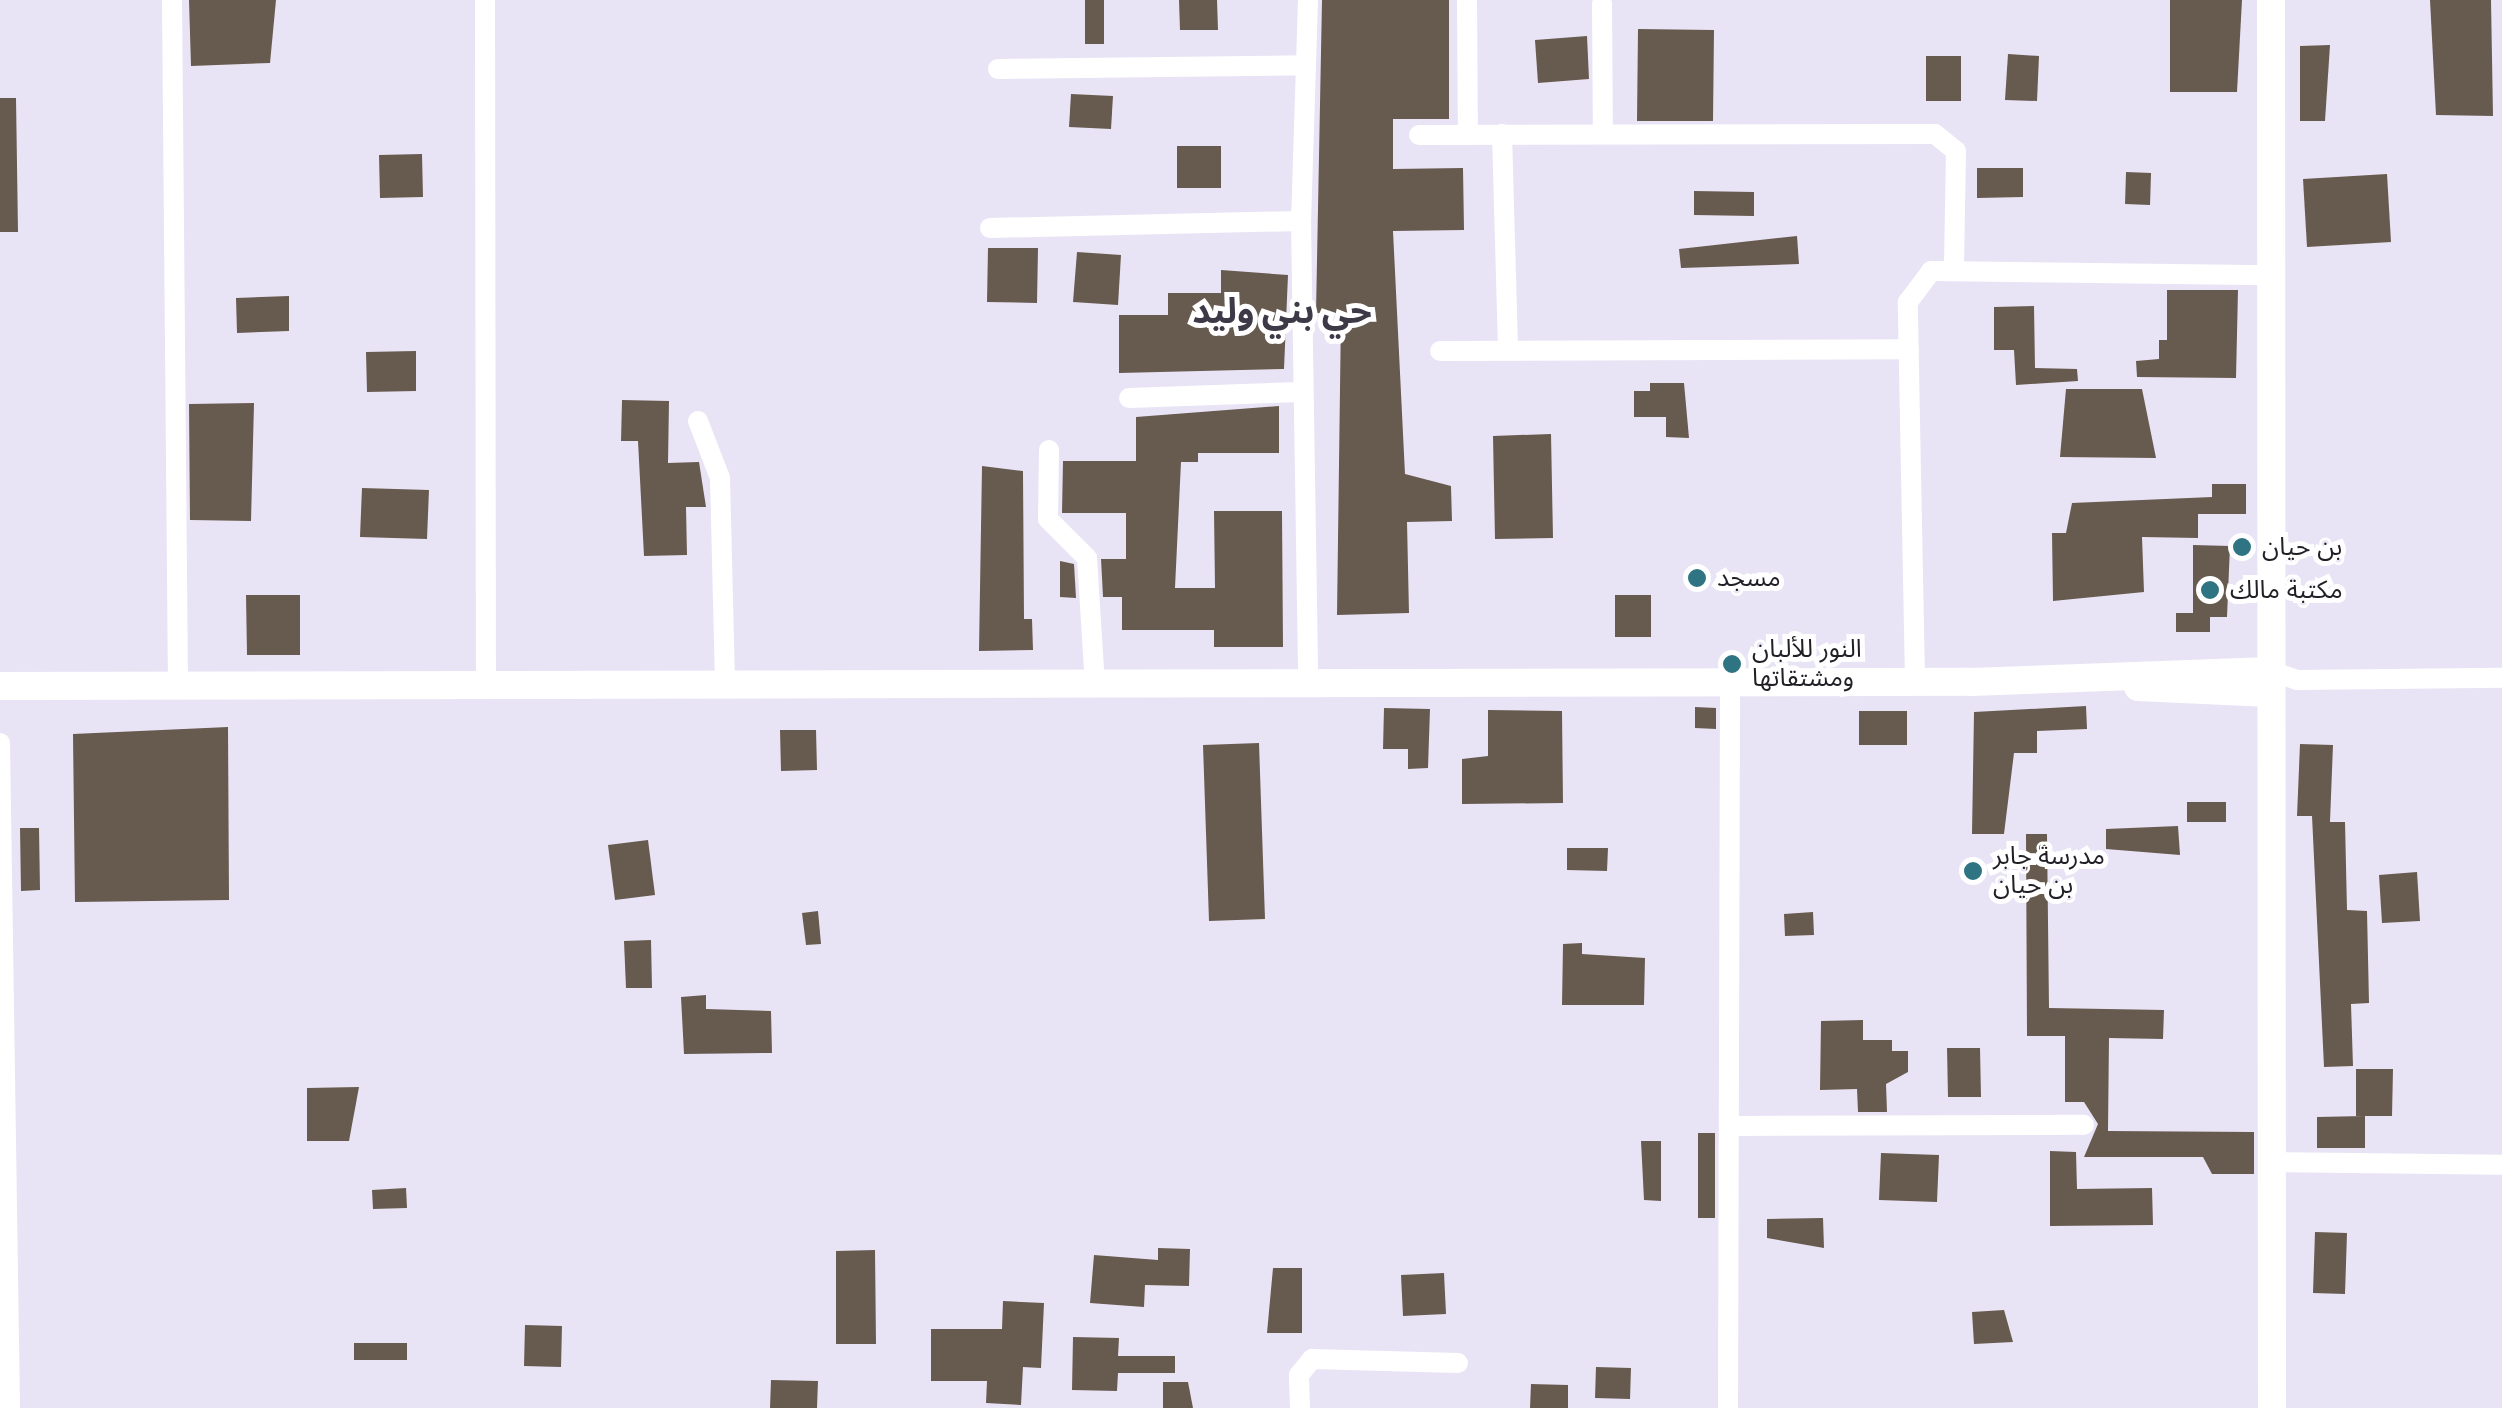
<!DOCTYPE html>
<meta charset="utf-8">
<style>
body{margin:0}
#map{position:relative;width:2502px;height:1408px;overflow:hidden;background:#e9e4f5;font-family:Poppins,"Noto Sans Arabic",sans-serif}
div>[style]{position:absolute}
.building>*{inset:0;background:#675a4f}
.minor>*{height:20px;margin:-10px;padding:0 10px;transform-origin:10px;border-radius:10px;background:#fff}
.major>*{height:28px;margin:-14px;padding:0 14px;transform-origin:14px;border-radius:14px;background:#fff}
.dots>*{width:28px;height:28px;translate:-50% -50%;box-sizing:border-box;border:5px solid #fff;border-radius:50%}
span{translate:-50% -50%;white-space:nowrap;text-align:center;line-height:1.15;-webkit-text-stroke:10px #fff;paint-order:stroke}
.poi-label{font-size:25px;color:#211f25}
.left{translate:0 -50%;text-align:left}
.district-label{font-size:35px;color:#3d3946;font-weight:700}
</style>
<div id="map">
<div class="building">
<i style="clip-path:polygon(189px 0,276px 0,270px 63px,191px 66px)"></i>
<i style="clip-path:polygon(1085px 0,1104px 0,1104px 44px,1085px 44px)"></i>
<i style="clip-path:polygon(1179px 0,1217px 0,1218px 30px,1180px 30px)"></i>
<i style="clip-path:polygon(1322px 0,1449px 0,1449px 119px,1393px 119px,1393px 169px,1463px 168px,1464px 230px,1393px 231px,1405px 474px,1451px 486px,1452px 521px,1407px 522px,1409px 613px,1337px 615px,1341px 313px,1316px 313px)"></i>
<i style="clip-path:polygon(2170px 0,2242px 0,2237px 92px,2170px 92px)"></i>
<i style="clip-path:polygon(2430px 0,2491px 0,2493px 116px,2436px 115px)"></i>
<i style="clip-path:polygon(1638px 29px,1714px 30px,1713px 121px,1637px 121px)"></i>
<i style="clip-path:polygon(1587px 36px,1589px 79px,1538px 83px,1535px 40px)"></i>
<i style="clip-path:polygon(2330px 45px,2325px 121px,2300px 121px,2300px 46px)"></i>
<i style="clip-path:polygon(2008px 54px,2039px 56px,2037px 101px,2005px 100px)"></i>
<i style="clip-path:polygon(1926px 56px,1961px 56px,1961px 101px,1926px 101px)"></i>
<i style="clip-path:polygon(1071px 94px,1113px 96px,1111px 129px,1069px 127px)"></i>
<i style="clip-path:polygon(0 98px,16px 98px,18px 232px,0 232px)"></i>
<i style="clip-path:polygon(1177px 146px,1221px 146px,1221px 188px,1177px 188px)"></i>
<i style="clip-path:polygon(422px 154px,423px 197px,380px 198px,379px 155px)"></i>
<i style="clip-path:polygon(1977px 168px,2023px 168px,2023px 197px,1977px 198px)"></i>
<i style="clip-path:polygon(2126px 172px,2151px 173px,2150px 205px,2125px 204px)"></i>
<i style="clip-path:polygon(2387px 174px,2391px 242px,2307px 247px,2303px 179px)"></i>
<i style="clip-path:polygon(1694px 191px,1754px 192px,1754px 216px,1694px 215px)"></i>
<i style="clip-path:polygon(1797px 236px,1799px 264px,1681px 268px,1679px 249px)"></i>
<i style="clip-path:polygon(988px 248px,1038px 248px,1037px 303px,987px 302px)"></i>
<i style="clip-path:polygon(1077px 252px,1121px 255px,1118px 305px,1073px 302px)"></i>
<i style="clip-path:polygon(1221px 270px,1288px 275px,1284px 369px,1119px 373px,1119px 315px,1168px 315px,1168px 293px,1221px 293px)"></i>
<i style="clip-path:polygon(2167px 290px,2238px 290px,2236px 378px,2137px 377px,2136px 361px,2159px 359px,2159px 340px,2167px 340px)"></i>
<i style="clip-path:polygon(289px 296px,289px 331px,237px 333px,236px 298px)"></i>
<i style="clip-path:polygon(2034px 306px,2035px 368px,2077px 369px,2078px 381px,2016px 385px,2014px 350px,1994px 350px,1994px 307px)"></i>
<i style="clip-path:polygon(416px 351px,416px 391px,367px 392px,366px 352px)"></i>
<i style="clip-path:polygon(1650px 383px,1684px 383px,1689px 438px,1666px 437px,1666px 417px,1634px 417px,1634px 391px,1650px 391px)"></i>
<i style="clip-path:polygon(2066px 389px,2142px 389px,2156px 458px,2060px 457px)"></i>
<i style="clip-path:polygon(622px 400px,669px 401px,668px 463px,699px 462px,706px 507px,686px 507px,687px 555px,644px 556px,638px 441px,621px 441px)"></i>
<i style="clip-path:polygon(254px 403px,251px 521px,190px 520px,189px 404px)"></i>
<i style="clip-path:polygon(1279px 406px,1279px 453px,1198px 453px,1198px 462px,1181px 462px,1175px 588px,1215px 588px,1214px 511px,1282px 511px,1283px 647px,1214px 647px,1214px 630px,1122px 630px,1122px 597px,1103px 597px,1101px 559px,1126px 559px,1126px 513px,1062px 513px,1063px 461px,1136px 461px,1136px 417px)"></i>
<i style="clip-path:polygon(1551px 434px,1553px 538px,1495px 539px,1493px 436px)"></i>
<i style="clip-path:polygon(982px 466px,1023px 471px,1024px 619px,1032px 619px,1033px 650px,979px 651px)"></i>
<i style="clip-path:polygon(2212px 484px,2246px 484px,2246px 514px,2198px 514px,2198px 538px,2142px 537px,2144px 592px,2053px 601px,2052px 533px,2066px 533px,2072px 503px,2212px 497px)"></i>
<i style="clip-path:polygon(362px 488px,429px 490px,427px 539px,360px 537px)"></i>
<i style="clip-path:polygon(2193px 545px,2230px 546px,2227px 617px,2210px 617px,2210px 632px,2176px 632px,2176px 613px,2193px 613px)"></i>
<i style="clip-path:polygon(1060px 561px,1074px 564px,1076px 598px,1060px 597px)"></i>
<i style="clip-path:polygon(246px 595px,300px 595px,300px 655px,247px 655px)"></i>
<i style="clip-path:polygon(1615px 595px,1651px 595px,1651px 637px,1615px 637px)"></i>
<i style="clip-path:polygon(2086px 706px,2087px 729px,2037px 731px,2037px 753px,2014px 753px,2004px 834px,1972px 834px,1974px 712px)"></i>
<i style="clip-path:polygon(1695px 707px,1716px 708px,1716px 729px,1695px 728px)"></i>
<i style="clip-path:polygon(1384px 708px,1430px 709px,1428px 768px,1408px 769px,1408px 749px,1383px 749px)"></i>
<i style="clip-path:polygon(1488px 710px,1562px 711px,1563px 803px,1462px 804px,1462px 759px,1488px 756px)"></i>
<i style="clip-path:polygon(1859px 711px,1907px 711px,1907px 745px,1859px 745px)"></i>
<i style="clip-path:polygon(228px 727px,229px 900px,75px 902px,73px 734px)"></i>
<i style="clip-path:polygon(780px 730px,816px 730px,817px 770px,781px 771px)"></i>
<i style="clip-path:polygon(1259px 743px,1265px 919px,1209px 921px,1203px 745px)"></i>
<i style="clip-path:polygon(2300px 744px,2333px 745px,2330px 822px,2345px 822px,2347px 910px,2367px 911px,2369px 1003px,2351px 1004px,2353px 1066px,2324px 1067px,2312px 816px,2297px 816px)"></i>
<i style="clip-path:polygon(2187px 802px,2226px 802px,2226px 822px,2187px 822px)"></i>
<i style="clip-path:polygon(2178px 826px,2180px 855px,2106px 849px,2106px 829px)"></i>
<i style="clip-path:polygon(20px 828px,39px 828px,40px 890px,21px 891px)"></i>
<i style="clip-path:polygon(2026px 834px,2047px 834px,2049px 1008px,2164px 1010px,2163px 1039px,2109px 1038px,2108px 1131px,2254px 1132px,2254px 1174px,2212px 1174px,2203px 1157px,2084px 1157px,2098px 1124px,2084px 1102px,2065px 1102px,2065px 1036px,2027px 1036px)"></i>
<i style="clip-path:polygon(648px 840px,655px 895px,615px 900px,608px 845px)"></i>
<i style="clip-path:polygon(1567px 848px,1608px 848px,1607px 871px,1567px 870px)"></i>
<i style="clip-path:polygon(2417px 872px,2420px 921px,2382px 923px,2379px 875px)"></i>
<i style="clip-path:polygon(818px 911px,821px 944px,806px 945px,802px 913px)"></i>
<i style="clip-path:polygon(1813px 912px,1814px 935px,1785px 936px,1784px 914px)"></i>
<i style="clip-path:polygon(651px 940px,652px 988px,626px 988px,624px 941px)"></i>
<i style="clip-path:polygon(1582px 943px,1582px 954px,1645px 958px,1644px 1005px,1562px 1005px,1563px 944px)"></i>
<i style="clip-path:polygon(706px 995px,706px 1009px,771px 1011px,772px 1053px,684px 1054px,681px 997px)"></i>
<i style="clip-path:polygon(1863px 1020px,1863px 1040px,1892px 1040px,1892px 1051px,1908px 1051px,1908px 1072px,1886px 1084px,1887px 1112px,1858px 1112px,1857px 1089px,1820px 1090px,1821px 1021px)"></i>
<i style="clip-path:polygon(1947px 1048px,1980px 1048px,1981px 1097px,1948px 1097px)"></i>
<i style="clip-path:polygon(2356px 1069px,2393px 1069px,2392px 1116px,2356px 1116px)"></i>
<i style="clip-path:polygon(359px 1087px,349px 1141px,307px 1141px,307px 1088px)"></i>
<i style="clip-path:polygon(2365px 1116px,2365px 1148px,2317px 1148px,2317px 1117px)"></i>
<i style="clip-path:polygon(1698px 1133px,1715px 1133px,1715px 1218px,1698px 1218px)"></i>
<i style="clip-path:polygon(1641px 1141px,1661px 1141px,1661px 1201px,1644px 1200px)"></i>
<i style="clip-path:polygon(2050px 1151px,2076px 1152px,2077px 1189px,2152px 1188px,2153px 1225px,2050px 1226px)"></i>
<i style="clip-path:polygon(1881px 1153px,1939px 1155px,1937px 1202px,1879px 1200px)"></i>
<i style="clip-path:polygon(406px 1188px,407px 1208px,373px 1209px,372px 1190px)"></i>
<i style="clip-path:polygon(1823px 1218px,1824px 1248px,1767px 1238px,1767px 1219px)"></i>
<i style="clip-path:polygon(2315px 1232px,2347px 1233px,2345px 1294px,2313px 1293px)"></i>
<i style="clip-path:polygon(1158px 1248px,1190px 1249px,1189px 1286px,1145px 1285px,1144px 1307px,1090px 1303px,1094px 1255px,1158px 1260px)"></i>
<i style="clip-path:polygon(875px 1250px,876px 1344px,836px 1344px,836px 1251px)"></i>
<i style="clip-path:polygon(1273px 1268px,1302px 1268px,1302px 1333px,1267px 1333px)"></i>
<i style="clip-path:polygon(1444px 1273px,1446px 1314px,1403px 1316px,1401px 1275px)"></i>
<i style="clip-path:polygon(1003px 1301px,1044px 1303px,1041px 1368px,1023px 1367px,1021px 1405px,986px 1403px,987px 1381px,931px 1381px,931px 1329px,1002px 1329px)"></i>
<i style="clip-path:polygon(2004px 1310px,2013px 1342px,1974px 1344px,1972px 1312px)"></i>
<i style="clip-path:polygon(525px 1325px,562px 1326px,561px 1367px,524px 1366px)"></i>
<i style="clip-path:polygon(1073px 1337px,1119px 1338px,1118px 1356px,1175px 1356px,1175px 1373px,1118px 1373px,1117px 1391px,1072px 1390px)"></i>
<i style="clip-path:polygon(354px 1343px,407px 1343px,407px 1360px,354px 1360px)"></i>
<i style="clip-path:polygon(1596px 1367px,1631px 1368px,1630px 1399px,1595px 1398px)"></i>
<i style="clip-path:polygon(771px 1380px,818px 1381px,817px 1408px,770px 1408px)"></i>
<i style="clip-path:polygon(1163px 1382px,1188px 1382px,1193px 1408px,1163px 1408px)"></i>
<i style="clip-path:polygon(1531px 1384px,1568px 1385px,1568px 1408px,1530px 1408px)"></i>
</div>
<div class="minor">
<i style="left:172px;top:0;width:687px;rotate:89.5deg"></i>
<i style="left:485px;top:0;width:686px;rotate:89.92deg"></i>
<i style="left:1308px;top:0;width:221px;rotate:91.8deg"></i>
<i style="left:1301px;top:221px;width:462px;rotate:89.1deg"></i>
<i style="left:1467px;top:0;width:134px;rotate:89.6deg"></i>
<i style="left:1602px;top:4px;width:130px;rotate:89.6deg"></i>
<i style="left:998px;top:69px;width:307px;rotate:-0.7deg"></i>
<i style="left:1502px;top:134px;width:216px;rotate:88.4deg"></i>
<i style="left:1419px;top:135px;width:516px;rotate:-0.11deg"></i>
<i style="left:1935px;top:134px;width:27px;rotate:39deg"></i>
<i style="left:1956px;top:151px;width:120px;rotate:91deg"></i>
<i style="left:990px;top:228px;width:311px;rotate:-1.3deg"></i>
<i style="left:1440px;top:351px;width:469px;rotate:-0.2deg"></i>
<i style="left:1129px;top:398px;width:172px;rotate:-2deg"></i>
<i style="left:698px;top:421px;width:61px;rotate:68.9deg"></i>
<i style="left:720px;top:478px;width:207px;rotate:88.6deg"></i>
<i style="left:1049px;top:450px;width:69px;rotate:90.8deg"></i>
<i style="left:1048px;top:519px;width:55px;rotate:45deg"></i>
<i style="left:1087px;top:558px;width:128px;rotate:86.4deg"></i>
<i style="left:2270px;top:671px;width:28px;rotate:18deg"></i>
<i style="left:2297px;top:680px;width:205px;rotate:-0.6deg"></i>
<i style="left:1915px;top:681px;width:379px;rotate:-91.1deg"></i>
<i style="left:1908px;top:302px;width:39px;rotate:-53deg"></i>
<i style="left:1931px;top:271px;width:340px;rotate:0.7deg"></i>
<i style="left:0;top:743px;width:665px;rotate:89.14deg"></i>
<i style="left:1731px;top:1126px;width:353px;rotate:-0.2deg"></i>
<i style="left:2272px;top:1162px;width:230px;rotate:0.7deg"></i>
<i style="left:1300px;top:1408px;width:33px;rotate:-92deg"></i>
<i style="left:1299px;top:1375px;width:21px;rotate:-51deg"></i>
<i style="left:1312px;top:1359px;width:146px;rotate:1.6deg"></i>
<i style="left:1728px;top:1408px;width:725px;rotate:-89.84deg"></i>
</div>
<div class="major">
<i style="left:2271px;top:0;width:1408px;rotate:89.96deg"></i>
<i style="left:0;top:686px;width:1971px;rotate:-0.12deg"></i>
<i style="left:1971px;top:682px;width:299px;rotate:-2.1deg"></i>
<i style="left:2138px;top:687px;width:132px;rotate:2.6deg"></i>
</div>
<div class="dots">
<i style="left:2242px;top:547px;background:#2f7482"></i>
<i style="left:1697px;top:578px;background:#2f7482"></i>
<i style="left:2210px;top:590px;background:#2f7482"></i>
<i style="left:1732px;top:664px;background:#2f7482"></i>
<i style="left:1973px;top:871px;background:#2f7482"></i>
</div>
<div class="poi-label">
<span class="left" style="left:2262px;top:547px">بن حيان</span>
<span class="left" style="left:1717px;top:578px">مسجد</span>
<span class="left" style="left:2230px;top:590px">مكتبة مالك</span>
<span class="left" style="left:1752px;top:664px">النور للألبان<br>ومشتقاتها</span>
<span class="left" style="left:1993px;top:871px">مدرسة جابر<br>بن حيان</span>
</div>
<div class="district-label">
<span style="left:1282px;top:311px">حي بني وليد</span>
</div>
</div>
